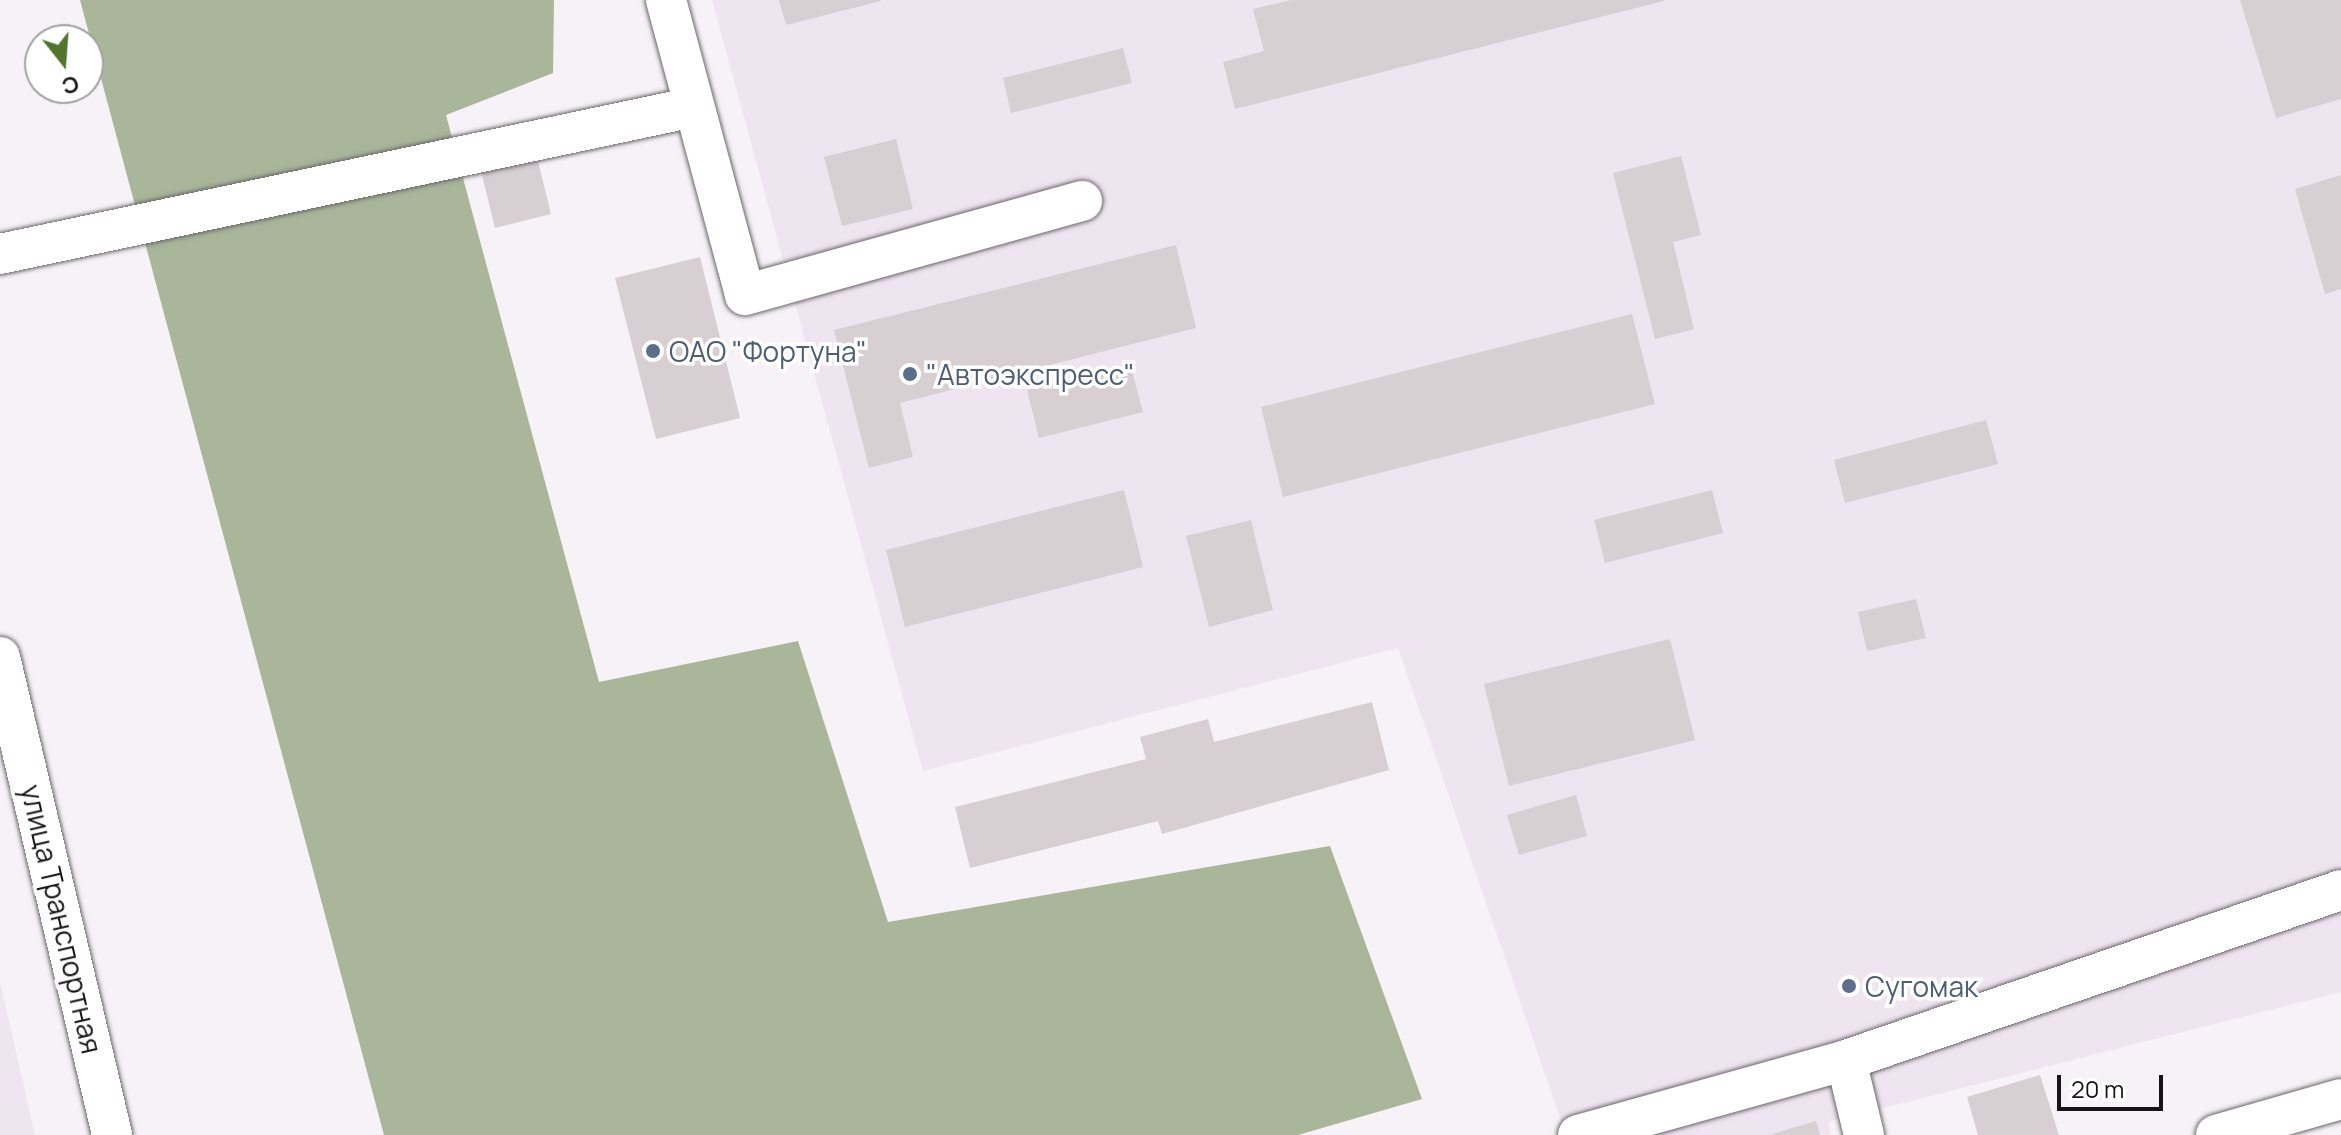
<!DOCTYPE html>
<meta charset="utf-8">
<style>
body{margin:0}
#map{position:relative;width:2341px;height:1135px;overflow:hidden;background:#f7f2f7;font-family:Manrope,sans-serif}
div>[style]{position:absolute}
.built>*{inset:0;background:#efe5f0}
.forest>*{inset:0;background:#a9b69a}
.building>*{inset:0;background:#d7cfd2}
.roads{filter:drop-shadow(0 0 2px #6b676b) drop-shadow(0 0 2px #6b676b)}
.minor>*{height:40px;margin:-20px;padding:0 20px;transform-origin:20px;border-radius:20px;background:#fff}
.dots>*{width:22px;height:22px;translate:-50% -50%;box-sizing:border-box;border:4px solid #fff;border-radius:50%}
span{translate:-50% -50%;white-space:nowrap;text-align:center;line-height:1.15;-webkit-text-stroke:7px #fff;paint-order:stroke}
.service-label{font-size:28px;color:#4e5e75}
.left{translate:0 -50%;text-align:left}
.street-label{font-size:28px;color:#161416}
.north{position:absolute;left:24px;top:24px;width:80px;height:80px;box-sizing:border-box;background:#fff;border:2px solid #a2a1a2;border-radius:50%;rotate:163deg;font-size:22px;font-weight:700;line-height:32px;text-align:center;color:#161416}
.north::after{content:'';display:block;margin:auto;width:28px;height:36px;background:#52752d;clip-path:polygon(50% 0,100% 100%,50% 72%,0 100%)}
.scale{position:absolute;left:2057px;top:1075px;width:106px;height:36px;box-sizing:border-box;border:4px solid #161416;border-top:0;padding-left:10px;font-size:24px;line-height:28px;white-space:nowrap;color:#161416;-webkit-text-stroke:6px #fff;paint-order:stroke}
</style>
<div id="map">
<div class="built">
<i style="clip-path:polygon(712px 0,2341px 0,2341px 992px,1828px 1122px,1830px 1135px,1566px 1135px,1398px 648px,923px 771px)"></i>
<i style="clip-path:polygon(0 982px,35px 1135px,0 1135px)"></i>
</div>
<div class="forest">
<i style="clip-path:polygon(80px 0,554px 0,553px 73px,446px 115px,599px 682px,798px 641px,888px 922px,1330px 846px,1422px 1099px,1298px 1135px,384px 1135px)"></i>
</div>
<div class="building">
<i style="clip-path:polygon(779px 0,880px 0,881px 1px,786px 25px)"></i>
<i style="clip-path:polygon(1291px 0,1663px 0,1664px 1px,1235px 109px,1223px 62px,1264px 51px,1253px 9px)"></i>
<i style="clip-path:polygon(2240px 0,2341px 0,2341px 99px,2276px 118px)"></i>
<i style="clip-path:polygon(1123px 48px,1132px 83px,1011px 113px,1003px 78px)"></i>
<i style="clip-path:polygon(896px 139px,913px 209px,842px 226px,824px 157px)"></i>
<i style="clip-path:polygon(534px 145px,551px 214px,495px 228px,478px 159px)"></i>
<i style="clip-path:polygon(1681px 156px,1701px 235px,1673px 242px,1694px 329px,1655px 339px,1613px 173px)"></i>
<i style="clip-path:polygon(2341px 175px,2341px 289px,2325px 294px,2295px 189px)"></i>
<i style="clip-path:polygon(1176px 245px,1196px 328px,900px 403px,913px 457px,869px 468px,834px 330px)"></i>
<i style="clip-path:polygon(700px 257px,740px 418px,656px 439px,615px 278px)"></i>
<i style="clip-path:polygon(1632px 314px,1655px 404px,1283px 497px,1261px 407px)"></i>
<i style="clip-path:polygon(1130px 364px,1143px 412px,1039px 438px,1027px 390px)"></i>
<i style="clip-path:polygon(1986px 420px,1998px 464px,1845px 503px,1834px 460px)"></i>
<i style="clip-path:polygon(1124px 490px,1143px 567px,905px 627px,886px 550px)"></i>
<i style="clip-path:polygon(1712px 490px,1723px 533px,1605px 563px,1594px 520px)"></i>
<i style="clip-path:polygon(1251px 520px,1273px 610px,1209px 627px,1186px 536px)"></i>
<i style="clip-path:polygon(1916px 599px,1926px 638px,1867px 651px,1858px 612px)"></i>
<i style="clip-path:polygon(1670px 639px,1695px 740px,1509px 786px,1484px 684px)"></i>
<i style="clip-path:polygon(1372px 702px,1389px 770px,1162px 834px,1158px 821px,970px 868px,955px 807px,1146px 759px,1140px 737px,1208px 719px,1214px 742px)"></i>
<i style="clip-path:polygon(1576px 795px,1587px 836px,1519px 855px,1507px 815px)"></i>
<i style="clip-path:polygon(2040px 1075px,2059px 1135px,1978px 1135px,1967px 1097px)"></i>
<i style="clip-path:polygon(1816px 1121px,1820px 1135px,1772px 1135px,1772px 1134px)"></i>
</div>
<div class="roads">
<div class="minor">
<i style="left:666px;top:0;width:305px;rotate:75deg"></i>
<i style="left:745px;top:295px;width:350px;rotate:-15.6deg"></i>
<i style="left:0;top:254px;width:709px;rotate:-11.96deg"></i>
<i style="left:0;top:657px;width:491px;rotate:76.8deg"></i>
<i style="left:1578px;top:1135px;width:278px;rotate:-15.6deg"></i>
<i style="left:1864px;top:1135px;width:77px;rotate:-103.5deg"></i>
<i style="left:1846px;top:1060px;width:523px;rotate:-18.95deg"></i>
<i style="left:2216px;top:1135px;width:130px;rotate:-16.1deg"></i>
</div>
</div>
<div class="dots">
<i style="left:653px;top:351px;background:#5c6f8a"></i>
<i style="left:910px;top:374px;background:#5c6f8a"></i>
<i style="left:1849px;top:986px;background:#5c6f8a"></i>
</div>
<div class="service-label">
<span class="left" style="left:669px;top:351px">ОАО "Фортуна"</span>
<span class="left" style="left:926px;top:374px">"Автоэкспресс"</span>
<span class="left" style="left:1865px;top:986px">Сугомак</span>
</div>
<div class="street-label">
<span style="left:62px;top:919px;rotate:77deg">улица Транспортная</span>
</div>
<div class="north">С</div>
<div class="scale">20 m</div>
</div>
